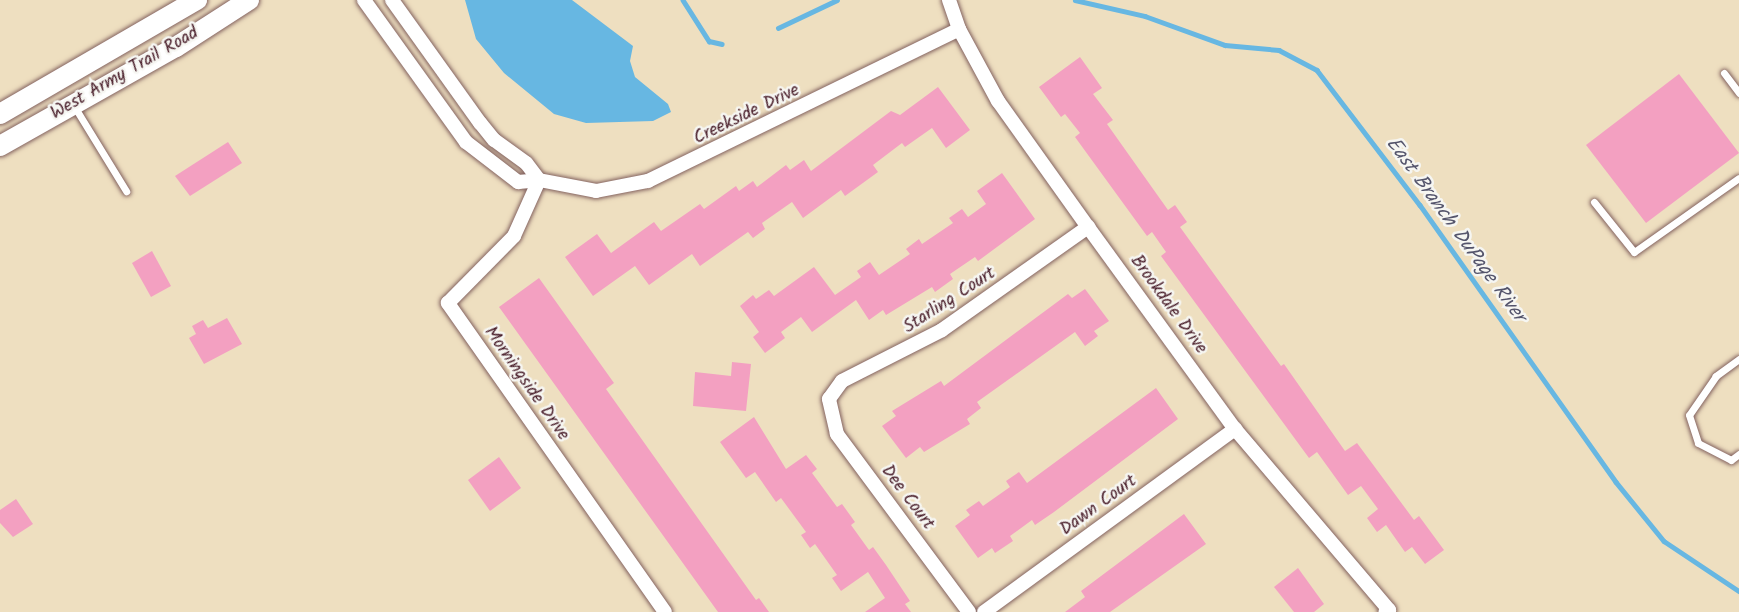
<!DOCTYPE html>
<style>
body{margin:0}
#map{position:relative;width:1739px;height:612px;overflow:hidden;background:#eedfc0;font-family:Kalam,sans-serif}
div>[style]{position:absolute}
.water>*{inset:0;background:#67b7e2}
.stream>*{height:4.5px;margin:-2.25px;padding:0 2.25px;transform-origin:2.25px;border-radius:2.25px;background:#67b7e2}
.building>*{inset:0;background:#f3a0c1}
.roads{filter:drop-shadow(0 0 2px #83625f) drop-shadow(0 0 2px #83625f)}
.lane>*{height:7px;margin:-3.5px;padding:0 3.5px;transform-origin:3.5px;border-radius:3.5px;background:#fff}
.street>*{height:14px;margin:-7px;padding:0 7px;transform-origin:7px;border-radius:7px;background:#fff}
.secondary>*{height:20px;margin:-10px;padding:0 10px;transform-origin:10px;border-radius:10px;background:#fff}
span{translate:-50% -50%;white-space:nowrap;text-align:center;line-height:1.15;-webkit-text-stroke:5px #f6f6f2;paint-order:stroke}
.street-label{font-size:18px;color:#4a1f2b}
.water-label{font-size:20px;color:#54546b;font-style:italic}
</style>
<div id="map">
<div class="water">
<i style="clip-path:polygon(465px 0,572px 0,633px 46px,630px 61px,635px 77px,668px 104px,671px 112px,653px 121px,586px 123px,554px 114px,504px 73px,476px 39px)"></i>
</div>
<div class="stream">
<i style="left:683px;top:0;width:49px;rotate:57.6deg"></i>
<i style="left:709px;top:41px;width:13px;rotate:13deg"></i>
<i style="left:1075px;top:0;width:72px;rotate:12.9deg"></i>
<i style="left:1145px;top:16px;width:85px;rotate:19.9deg"></i>
<i style="left:1225px;top:45px;width:54px;rotate:5.3deg"></i>
<i style="left:1279px;top:50px;width:43px;rotate:27.8deg"></i>
<i style="left:1317px;top:70px;width:170px;rotate:52.7deg"></i>
<i style="left:1420px;top:205px;width:339px;rotate:54.7deg"></i>
<i style="left:1616px;top:482px;width:76px;rotate:50.9deg"></i>
<i style="left:1664px;top:541px;width:90px;rotate:33.7deg"></i>
<i style="left:778px;top:28px;width:65px;rotate:-25.4deg"></i>
</div>
<div class="building">
<i style="clip-path:polygon(1080px 57px,1102px 88px,1093px 94px,1113px 120px,1107px 124px,1168px 210px,1175px 205px,1187px 222px,1180px 227px,1219px 281px,1281px 366px,1284px 364px,1345px 451px,1357px 443px,1414px 520px,1419px 516px,1444px 550px,1425px 564px,1412px 547px,1405px 552px,1386px 525px,1377px 532px,1367px 518px,1378px 509px,1361px 486px,1348px 495px,1317px 452px,1309px 458px,1161px 256px,1166px 252px,1152px 232px,1147px 236px,1075px 137px,1080px 133px,1065px 114px,1061px 117px,1039px 87px)"></i>
<i style="clip-path:polygon(1679px 74px,1739px 153px,1646px 223px,1586px 145px)"></i>
<i style="clip-path:polygon(938px 87px,970px 130px,946px 148px,932px 128px,905px 147px,902px 143px,873px 165px,878px 172px,845px 196px,841px 190px,803px 218px,792px 202px,762px 223px,765px 229px,753px 238px,748px 232px,700px 266px,692px 254px,649px 285px,635px 266px,593px 296px,565px 257px,597px 234px,611px 253px,654px 222px,661px 231px,700px 204px,704px 209px,736px 186px,739px 191px,753px 181px,757px 187px,786px 165px,790px 170px,804px 160px,811px 171px,891px 111px,900px 115px)"></i>
<i style="clip-path:polygon(228px 142px,242px 163px,190px 196px,175px 176px)"></i>
<i style="clip-path:polygon(1002px 173px,1035px 219px,978px 261px,975px 257px,950px 274px,953px 279px,935px 292px,932px 287px,886px 315px,883px 310px,869px 320px,856px 300px,812px 332px,801px 317px,781px 332px,785px 338px,765px 353px,753px 337px,759px 332px,740px 306px,753px 295px,756px 299px,769px 290px,774px 296px,814px 267px,835px 295px,861px 277px,857px 271px,870px 262px,879px 275px,910px 254px,906px 249px,919px 239px,922px 244px,953px 223px,949px 218px,962px 209px,968px 217px,986px 204px,977px 191px)"></i>
<i style="clip-path:polygon(152px 251px,171px 286px,151px 297px,132px 263px)"></i>
<i style="clip-path:polygon(539px 278px,614px 383px,606px 389px,756px 600px,759px 598px,769px 612px,718px 612px,499px 307px)"></i>
<i style="clip-path:polygon(1085px 289px,1109px 321px,1094px 331px,1098px 336px,1085px 346px,1075px 332px,977px 402px,981px 408px,967px 419px,970px 424px,924px 452px,920px 447px,906px 458px,882px 426px,896px 416px,892px 411px,941px 381px,944px 386px,1068px 294px,1072px 298px)"></i>
<i style="clip-path:polygon(227px 318px,242px 344px,204px 364px,189px 338px,196px 334px,192px 326px,203px 320px,208px 328px)"></i>
<i style="clip-path:polygon(732px 362px,751px 364px,746px 411px,693px 406px,695px 372px,731px 376px)"></i>
<i style="clip-path:polygon(1156px 388px,1178px 419px,1054px 512px,1035px 525px,1032px 520px,1010px 536px,1013px 541px,995px 553px,992px 548px,978px 558px,955px 526px,970px 515px,966px 510px,979px 501px,983px 506px,1010px 487px,1006px 481px,1019px 472px,1027px 483px)"></i>
<i style="clip-path:polygon(754px 417px,786px 469px,806px 455px,817px 469px,812px 473px,837px 507px,842px 504px,855px 522px,851px 525px,869px 550px,873px 547px,886px 565px,910px 601px,905px 604px,911px 612px,865px 612px,885px 598px,868px 572px,841px 591px,832px 578px,837px 575px,815px 544px,810px 548px,801px 535px,806px 532px,781px 498px,776px 502px,755px 472px,746px 478px,720px 442px)"></i>
<i style="clip-path:polygon(499px 457px,521px 488px,490px 511px,468px 480px)"></i>
<i style="clip-path:polygon(16px 499px,33px 524px,13px 537px,0 523px,0 510px)"></i>
<i style="clip-path:polygon(1184px 514px,1206px 544px,1110px 612px,1065px 612px,1085px 597px,1081px 591px)"></i>
<i style="clip-path:polygon(1298px 568px,1324px 604px,1314px 612px,1294px 612px,1274px 587px)"></i>
</div>
<div class="roads">
<div class="lane">
<i style="left:1724px;top:73px;width:25px;rotate:53deg"></i>
<i style="left:74px;top:106px;width:100px;rotate:58.5deg"></i>
<i style="left:1594px;top:202px;width:64px;rotate:51.3deg"></i>
<i style="left:1634px;top:252px;width:128px;rotate:-35.2deg"></i>
<i style="left:1739px;top:359px;width:29px;rotate:144deg"></i>
<i style="left:1716px;top:376px;width:47px;rotate:124.7deg"></i>
<i style="left:1689px;top:415px;width:29px;rotate:72deg"></i>
<i style="left:1698px;top:443px;width:37px;rotate:27deg"></i>
<i style="left:1731px;top:460px;width:10px;rotate:-37deg"></i>
</div>
<div class="street">
<i style="left:364px;top:0;width:175px;rotate:54.3deg"></i>
<i style="left:466px;top:142px;width:66px;rotate:37.6deg"></i>
<i style="left:518px;top:182px;width:21px;rotate:-5deg"></i>
<i style="left:539px;top:180px;width:21px;rotate:-127deg"></i>
<i style="left:526px;top:163px;width:39px;rotate:-144deg"></i>
<i style="left:494px;top:140px;width:22px;rotate:-129deg"></i>
<i style="left:480px;top:123px;width:151px;rotate:-125.6deg"></i>
<i style="left:949px;top:0;width:31px;rotate:71deg"></i>
<i style="left:959px;top:29px;width:82px;rotate:61.6deg"></i>
<i style="left:998px;top:101px;width:155px;rotate:54.5deg"></i>
<i style="left:1088px;top:227px;width:250px;rotate:54deg"></i>
<i style="left:1235px;top:429px;width:238px;rotate:49.6deg"></i>
<i style="left:1389px;top:610px;width:4px;rotate:153deg"></i>
<i style="left:665px;top:612px;width:378px;rotate:-125.1deg"></i>
<i style="left:448px;top:303px;width:94px;rotate:-45.4deg"></i>
<i style="left:514px;top:236px;width:61px;rotate:-65.9deg"></i>
<i style="left:539px;top:180px;width:58px;rotate:10.9deg"></i>
<i style="left:596px;top:191px;width:53px;rotate:-10.9deg"></i>
<i style="left:648px;top:181px;width:346px;rotate:-26deg"></i>
<i style="left:969px;top:612px;width:222px;rotate:-126.6deg"></i>
<i style="left:837px;top:434px;width:36px;rotate:-103deg"></i>
<i style="left:829px;top:399px;width:22px;rotate:-54deg"></i>
<i style="left:842px;top:381px;width:112px;rotate:-27deg"></i>
<i style="left:942px;top:330px;width:179px;rotate:-35.2deg"></i>
<i style="left:984px;top:612px;width:311px;rotate:-36.1deg"></i>
</div>
<div class="secondary">
<i style="left:0;top:114px;width:228px;rotate:-30.1deg"></i>
<i style="left:0;top:146px;width:202px;rotate:-29.4deg"></i>
<i style="left:176px;top:47px;width:87px;rotate:-32.8deg"></i>
</div>
</div>
<div class="street-label">
<span style="left:125px;top:74px;rotate:-30deg">West Army Trail Road</span>
<span style="left:747px;top:115px;rotate:-26deg">Creekside Drive</span>
<span style="left:950px;top:301px;rotate:-33deg">Starling Court</span>
<span style="left:1168px;top:305px;rotate:54deg">Brookdale Drive</span>
<span style="left:526px;top:384px;rotate:55deg">Morningside Drive</span>
<span style="left:907px;top:498px;rotate:53deg">Dee Court</span>
<span style="left:1099px;top:506px;rotate:-36deg">Dawn Court</span>
</div>
<div class="water-label">
<span style="left:1455px;top:230px;rotate:54deg">East Branch DuPage River</span>
</div>
</div>
